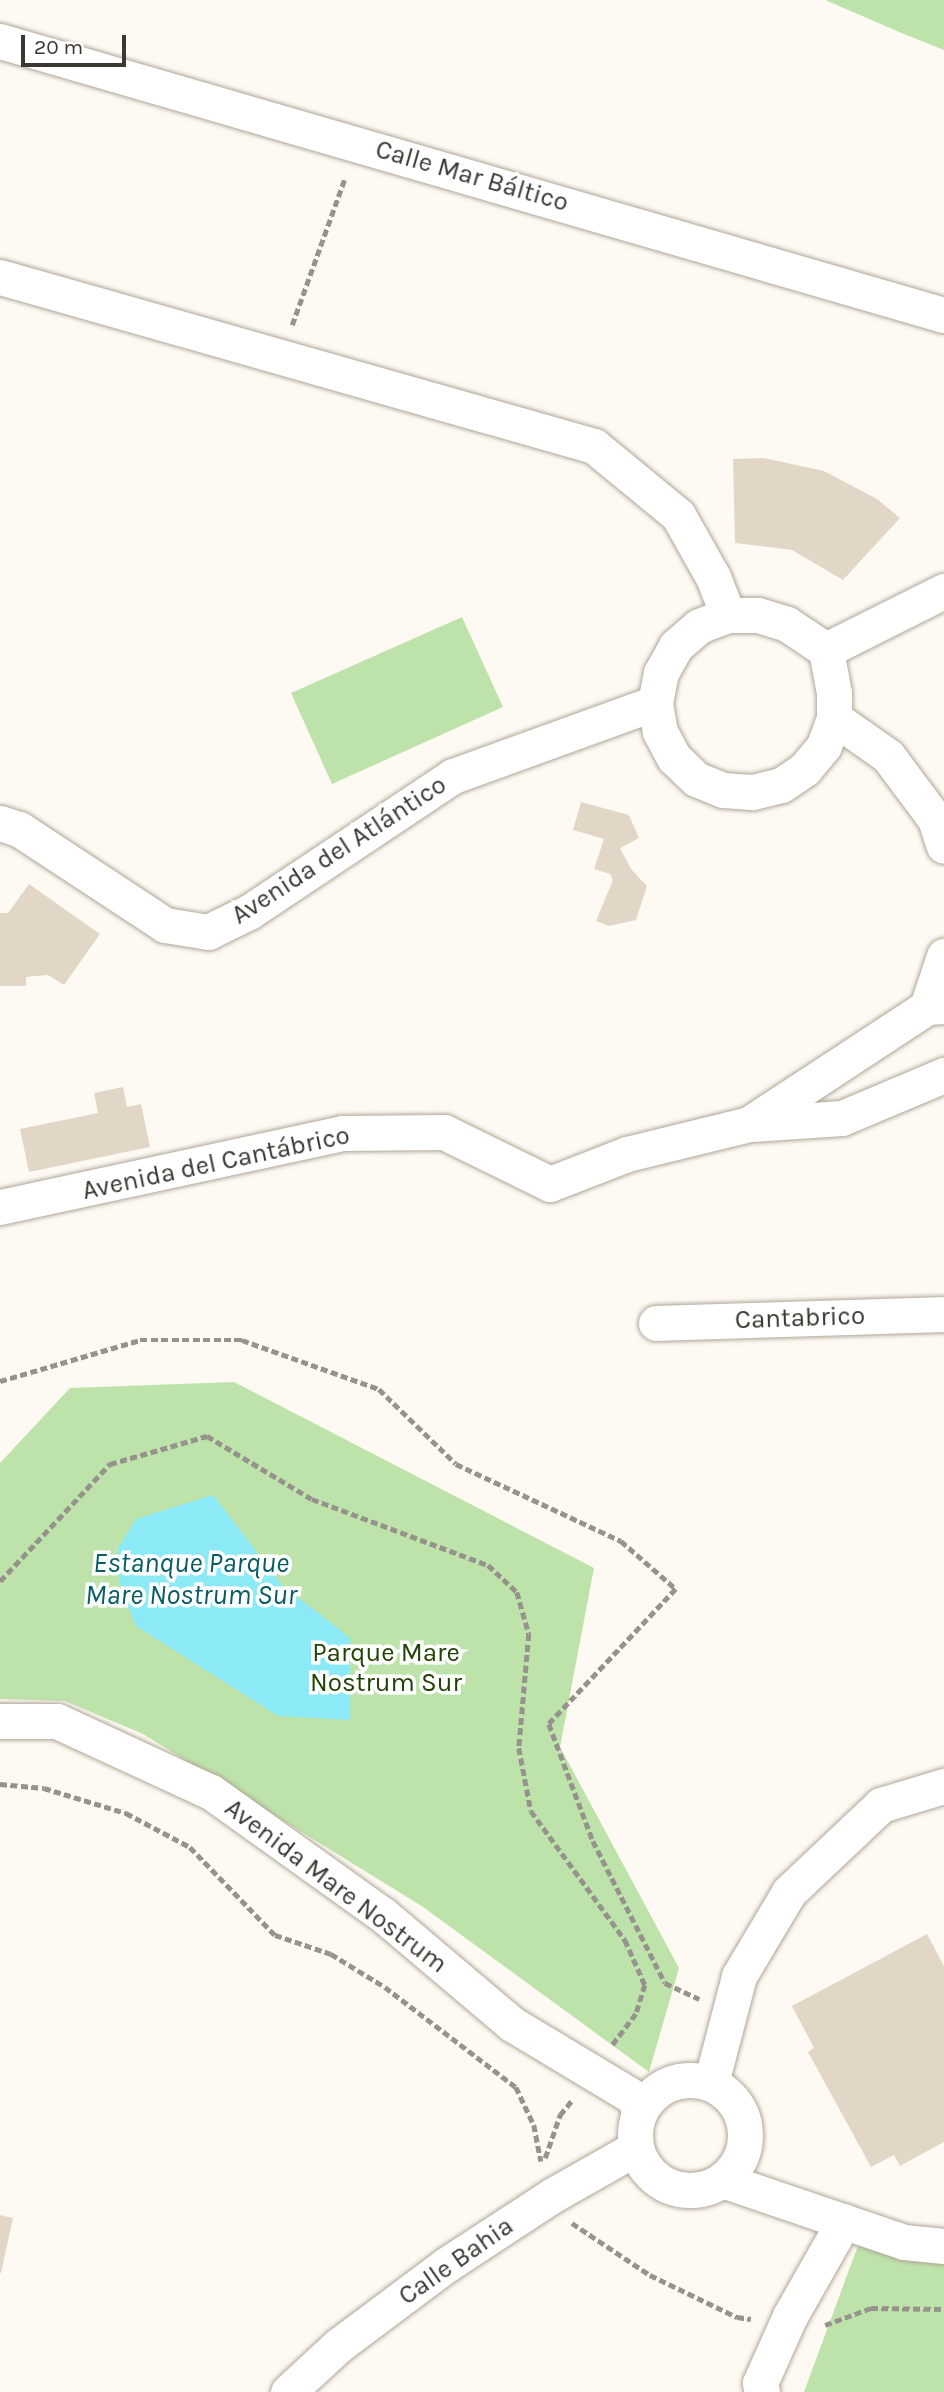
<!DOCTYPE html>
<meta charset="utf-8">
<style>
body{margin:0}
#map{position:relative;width:944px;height:2392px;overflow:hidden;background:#fefaf3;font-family:Karla,sans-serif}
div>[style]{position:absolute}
.green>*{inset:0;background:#bee3aa}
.water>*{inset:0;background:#8ceaf7}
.building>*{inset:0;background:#e2d7c7}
.path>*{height:4.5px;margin-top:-2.25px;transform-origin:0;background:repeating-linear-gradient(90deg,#96928c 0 7px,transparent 0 10.5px)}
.roads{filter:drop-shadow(0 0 2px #afa696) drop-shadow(0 0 2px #afa696)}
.minor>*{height:35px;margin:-17.5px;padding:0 17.5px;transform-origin:17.5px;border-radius:17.5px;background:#fff}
.minor>.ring{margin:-17.5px;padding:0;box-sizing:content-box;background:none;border:35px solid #fff;border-radius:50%}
span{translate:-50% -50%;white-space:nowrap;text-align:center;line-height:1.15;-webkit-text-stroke:7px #fff;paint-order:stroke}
.street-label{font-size:26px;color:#3b3731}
.park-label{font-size:26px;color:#214405}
.water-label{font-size:28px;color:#075c65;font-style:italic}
.scale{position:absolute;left:21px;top:35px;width:105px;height:32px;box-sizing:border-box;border:4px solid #3b3731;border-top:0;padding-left:9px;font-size:21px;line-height:24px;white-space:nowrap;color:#3b3731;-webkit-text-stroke:5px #fff;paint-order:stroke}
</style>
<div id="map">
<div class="green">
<i style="clip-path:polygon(825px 0,944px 0,944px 50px,904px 34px)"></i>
<i style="clip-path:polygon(462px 617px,503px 707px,332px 784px,291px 693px)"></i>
<i style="clip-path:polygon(234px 1382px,594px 1568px,560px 1747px,679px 1968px,649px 2072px,423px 1907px,143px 1734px,65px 1701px,0 1699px,0 1463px,70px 1388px)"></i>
<i style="clip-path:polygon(860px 2240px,944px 2257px,944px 2392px,804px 2392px)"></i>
</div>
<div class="water">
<i style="clip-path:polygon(213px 1495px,282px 1585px,350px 1638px,350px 1720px,278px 1716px,136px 1626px,120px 1586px,117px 1550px,136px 1519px)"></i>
</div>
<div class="building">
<i style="clip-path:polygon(764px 458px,824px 471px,877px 499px,900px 518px,843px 580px,792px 550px,735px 543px,733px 459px)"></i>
<i style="clip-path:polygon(581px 802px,629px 815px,639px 838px,620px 848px,631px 869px,647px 886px,636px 920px,609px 926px,596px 921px,613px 880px,610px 874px,594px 869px,604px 839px,573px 830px)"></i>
<i style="clip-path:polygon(29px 884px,100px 934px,64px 985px,48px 975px,26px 977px,26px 986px,0 986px,0 913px,8px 913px)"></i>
<i style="clip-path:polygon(123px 1087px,127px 1107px,141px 1104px,150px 1147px,29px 1172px,20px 1129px,98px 1113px,94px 1093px)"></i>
<i style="clip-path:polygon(927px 1934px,944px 1966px,944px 2142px,900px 2166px,894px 2155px,871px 2167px,808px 2052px,814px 2048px,792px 2006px)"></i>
<i style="clip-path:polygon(0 2215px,13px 2218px,1px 2273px,0 2273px)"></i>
</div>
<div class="path">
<i style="left:292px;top:325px;width:156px;rotate:-70.2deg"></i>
<i style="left:0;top:1381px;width:146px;rotate:-16.3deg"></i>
<i style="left:140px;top:1340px;width:102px"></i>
<i style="left:242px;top:1340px;width:145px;rotate:19.7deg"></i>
<i style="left:379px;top:1389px;width:107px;rotate:44.2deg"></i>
<i style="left:456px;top:1464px;width:182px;rotate:25deg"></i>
<i style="left:621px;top:1541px;width:73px;rotate:41.1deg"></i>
<i style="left:676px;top:1589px;width:185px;rotate:133.3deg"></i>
<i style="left:549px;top:1724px;width:125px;rotate:69.4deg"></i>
<i style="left:593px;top:1841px;width:159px;rotate:63.1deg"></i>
<i style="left:665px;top:1983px;width:38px;rotate:25deg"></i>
<i style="left:0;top:1581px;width:161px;rotate:-46.8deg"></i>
<i style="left:110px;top:1464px;width:101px;rotate:-16.1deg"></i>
<i style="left:207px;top:1436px;width:122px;rotate:31deg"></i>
<i style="left:312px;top:1499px;width:188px;rotate:20.6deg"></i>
<i style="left:488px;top:1565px;width:40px;rotate:43deg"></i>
<i style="left:517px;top:1592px;width:44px;rotate:74.1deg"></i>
<i style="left:529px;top:1634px;width:114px;rotate:95deg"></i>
<i style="left:519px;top:1748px;width:64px;rotate:79.2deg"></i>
<i style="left:531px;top:1811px;width:160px;rotate:53.9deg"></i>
<i style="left:625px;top:1940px;width:49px;rotate:66deg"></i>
<i style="left:645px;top:1985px;width:30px;rotate:107deg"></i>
<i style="left:636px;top:2014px;width:40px;rotate:127deg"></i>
<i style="left:0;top:1784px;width:44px;rotate:5.2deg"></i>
<i style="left:44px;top:1788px;width:86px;rotate:17deg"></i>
<i style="left:126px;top:1813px;width:72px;rotate:28deg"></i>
<i style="left:190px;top:1847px;width:122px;rotate:46deg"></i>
<i style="left:275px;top:1935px;width:59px;rotate:18.7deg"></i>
<i style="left:331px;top:1954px;width:63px;rotate:31.4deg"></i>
<i style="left:385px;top:1987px;width:165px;rotate:37.4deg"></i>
<i style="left:516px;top:2087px;width:42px;rotate:64.7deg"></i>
<i style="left:534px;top:2125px;width:37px;rotate:79deg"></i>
<i style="left:545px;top:2158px;width:46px;rotate:-70.8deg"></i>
<i style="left:560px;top:2115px;width:19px;rotate:-51deg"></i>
<i style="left:572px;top:2223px;width:94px;rotate:33.7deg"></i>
<i style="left:650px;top:2275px;width:97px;rotate:25.8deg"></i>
<i style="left:737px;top:2317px;width:14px;rotate:8deg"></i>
<i style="left:825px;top:2325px;width:49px;rotate:-20.3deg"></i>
<i style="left:871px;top:2308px;width:73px;rotate:0.8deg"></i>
</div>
<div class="roads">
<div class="minor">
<i style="left:0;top:41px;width:983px;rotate:16.19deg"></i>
<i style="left:0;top:277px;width:618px;rotate:15.88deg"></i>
<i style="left:594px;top:446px;width:109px;rotate:39.4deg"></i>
<i style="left:678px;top:515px;width:71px;rotate:60.6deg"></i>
<i style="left:713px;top:577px;width:41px;rotate:68.5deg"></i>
<i style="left:728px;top:615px;width:30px"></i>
<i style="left:758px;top:615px;width:30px;rotate:17deg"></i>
<i style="left:787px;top:624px;width:47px;rotate:33.7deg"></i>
<i style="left:826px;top:650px;width:44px;rotate:79.5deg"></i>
<i style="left:834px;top:693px;width:25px;rotate:90deg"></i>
<i style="left:834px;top:718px;width:30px;rotate:110deg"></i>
<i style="left:824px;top:746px;width:30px;rotate:130deg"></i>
<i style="left:805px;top:769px;width:29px;rotate:146deg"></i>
<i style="left:781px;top:785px;width:30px;rotate:166deg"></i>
<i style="left:752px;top:792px;width:29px;rotate:-176deg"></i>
<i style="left:723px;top:790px;width:29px;rotate:-158deg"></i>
<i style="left:696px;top:779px;width:30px;rotate:-136deg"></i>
<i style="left:674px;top:758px;width:30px;rotate:-118deg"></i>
<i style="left:660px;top:732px;width:29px;rotate:-100deg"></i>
<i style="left:655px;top:703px;width:31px;rotate:-79deg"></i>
<i style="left:661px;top:673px;width:31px;rotate:-61deg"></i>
<i style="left:676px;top:646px;width:30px;rotate:-41deg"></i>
<i style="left:699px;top:626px;width:31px;rotate:-21deg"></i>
<i style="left:826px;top:650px;width:132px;rotate:-26.6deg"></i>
<i style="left:834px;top:718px;width:66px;rotate:35.1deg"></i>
<i style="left:888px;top:756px;width:79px;rotate:53.3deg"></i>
<i style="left:935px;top:819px;width:28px;rotate:72deg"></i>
<i style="left:0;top:823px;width:20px;rotate:18deg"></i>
<i style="left:19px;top:829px;width:175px;rotate:33.3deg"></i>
<i style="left:165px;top:925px;width:44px;rotate:9.2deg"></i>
<i style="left:208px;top:932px;width:46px;rotate:-26deg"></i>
<i style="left:249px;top:912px;width:245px;rotate:-33.7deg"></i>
<i style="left:453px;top:776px;width:215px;rotate:-19.9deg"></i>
<i style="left:927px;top:1007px;width:54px;rotate:-71.6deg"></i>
<i style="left:752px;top:1124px;width:90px;rotate:-3.8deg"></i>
<i style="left:842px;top:1118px;width:111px;rotate:-22.9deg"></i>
<i style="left:0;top:1207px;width:350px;rotate:-12.2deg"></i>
<i style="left:342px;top:1133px;width:102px;rotate:-0.6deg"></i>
<i style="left:444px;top:1132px;width:118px;rotate:26.1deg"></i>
<i style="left:550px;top:1184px;width:83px;rotate:-21.3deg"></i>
<i style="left:627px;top:1154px;width:126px;rotate:-13.8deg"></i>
<i style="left:749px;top:1124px;width:213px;rotate:-33.3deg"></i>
<i style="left:927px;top:1007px;width:17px;rotate:-3deg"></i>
<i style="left:656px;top:1323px;width:288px;rotate:-1.8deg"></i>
<i style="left:0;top:1721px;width:57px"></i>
<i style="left:57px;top:1721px;width:170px;rotate:24.8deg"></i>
<i style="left:211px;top:1792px;width:211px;rotate:35.6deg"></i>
<i style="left:383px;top:1915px;width:169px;rotate:40.2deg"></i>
<i style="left:512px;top:2024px;width:144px;rotate:31deg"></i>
<i style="left:635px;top:2098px;width:16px;rotate:75deg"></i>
<i class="ring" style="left:635px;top:2080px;width:75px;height:75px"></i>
<i style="left:711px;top:2083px;width:111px;rotate:-75.3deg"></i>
<i style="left:739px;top:1976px;width:98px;rotate:-59.2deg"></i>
<i style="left:789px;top:1892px;width:127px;rotate:-43.4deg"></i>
<i style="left:881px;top:1805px;width:66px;rotate:-16.8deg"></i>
<i style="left:722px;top:2180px;width:192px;rotate:18.8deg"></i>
<i style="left:904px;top:2242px;width:40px;rotate:5.7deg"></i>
<i style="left:288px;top:2392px;width:69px;rotate:-42.7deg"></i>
<i style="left:339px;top:2345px;width:134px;rotate:-36.8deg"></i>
<i style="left:446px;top:2265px;width:128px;rotate:-33.2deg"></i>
<i style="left:553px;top:2195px;width:95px;rotate:-29.5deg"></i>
<i style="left:762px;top:2392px;width:9px;rotate:-103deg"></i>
<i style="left:760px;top:2383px;width:73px;rotate:-65.9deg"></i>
<i style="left:790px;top:2316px;width:109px;rotate:-60.4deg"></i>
</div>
</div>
<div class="street-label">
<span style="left:472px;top:176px;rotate:16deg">Calle Mar Báltico</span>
<span style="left:339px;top:850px;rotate:-33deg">Avenida del Atlántico</span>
<span style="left:216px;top:1163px;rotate:-12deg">Avenida del Cantábrico</span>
<span style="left:800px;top:1318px;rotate:-2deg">Cantabrico</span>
<span style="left:336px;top:1886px;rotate:37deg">Avenida Mare Nostrum</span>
<span style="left:456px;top:2261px;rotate:-35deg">Calle Bahia</span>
</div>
<div class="park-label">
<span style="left:386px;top:1668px">Parque Mare<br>Nostrum Sur</span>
</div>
<div class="water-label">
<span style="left:191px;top:1579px">Estanque Parque<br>Mare Nostrum Sur</span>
</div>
<div class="scale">20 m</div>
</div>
